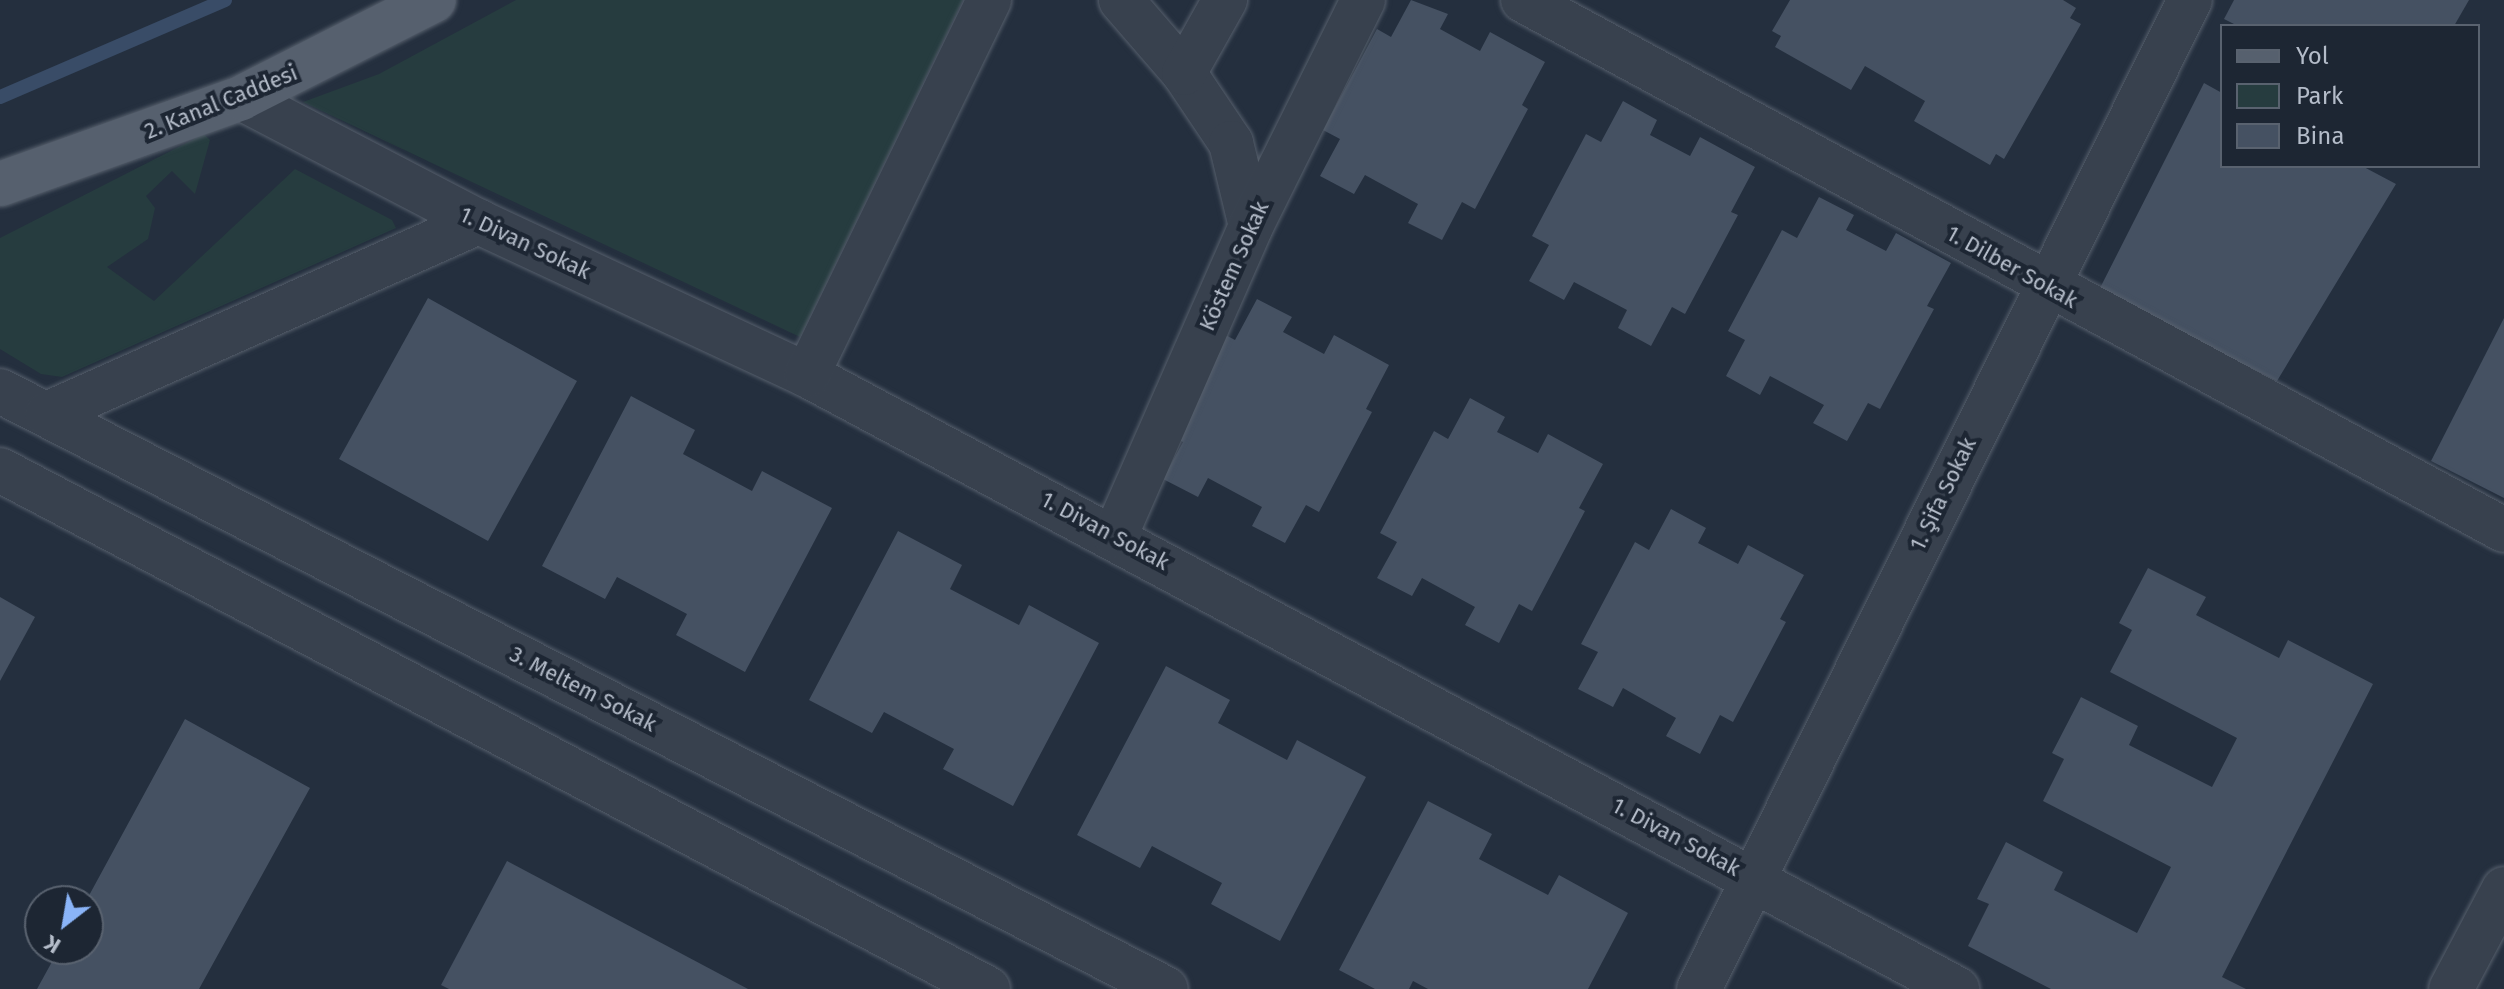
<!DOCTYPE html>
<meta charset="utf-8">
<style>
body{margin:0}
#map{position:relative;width:2504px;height:989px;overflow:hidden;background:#242f3e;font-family:"Fira Sans",sans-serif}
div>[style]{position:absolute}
.green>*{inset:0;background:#263c3f}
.stream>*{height:14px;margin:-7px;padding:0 7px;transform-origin:7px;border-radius:7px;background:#394c67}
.building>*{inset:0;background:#455162}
.roads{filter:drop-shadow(0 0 2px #565f6c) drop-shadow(0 0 2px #565f6c)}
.minor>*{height:44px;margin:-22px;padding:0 22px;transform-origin:22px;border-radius:22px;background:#38414e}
.major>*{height:44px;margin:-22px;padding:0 22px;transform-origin:22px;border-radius:22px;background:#56606e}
span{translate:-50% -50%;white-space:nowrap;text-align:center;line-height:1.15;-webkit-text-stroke:8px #1d2633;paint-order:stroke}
.street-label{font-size:22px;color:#b4bcc9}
.legend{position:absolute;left:2220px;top:24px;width:260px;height:144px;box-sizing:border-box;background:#1d2633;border:2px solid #59626f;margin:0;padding:10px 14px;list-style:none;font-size:24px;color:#b4bcc9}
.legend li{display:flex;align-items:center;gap:16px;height:40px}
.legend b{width:40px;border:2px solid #59626f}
.north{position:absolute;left:24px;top:885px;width:80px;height:80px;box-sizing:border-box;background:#1d2633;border:2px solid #59626f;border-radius:50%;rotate:211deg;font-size:22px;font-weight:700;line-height:32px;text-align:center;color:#b4bcc9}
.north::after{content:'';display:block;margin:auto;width:28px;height:36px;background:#8ab4f8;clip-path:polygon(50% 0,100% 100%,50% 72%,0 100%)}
</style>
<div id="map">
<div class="green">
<i style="clip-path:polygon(516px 0,963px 0,800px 337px,303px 102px,379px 74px)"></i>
<i style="clip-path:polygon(204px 134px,210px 140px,195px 194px,172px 171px,146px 196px,155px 208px,148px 239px,107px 267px,154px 301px,295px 169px,392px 220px,396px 228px,62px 377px,41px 374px,0 349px,0 238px)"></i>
</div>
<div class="stream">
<i style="left:0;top:97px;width:245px;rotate:-23.3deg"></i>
</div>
<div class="building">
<i style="clip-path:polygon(1411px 0,1448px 14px,1440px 29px,1480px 51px,1490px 32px,1545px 62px,1522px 105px,1528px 109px,1475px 209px,1462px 202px,1442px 240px,1408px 223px,1418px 204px,1365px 175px,1354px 194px,1320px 176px,1340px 139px,1323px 130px,1377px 29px,1391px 37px)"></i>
<i style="clip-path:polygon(1790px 0,2063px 0,2076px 8px,2070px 18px,2081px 24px,2004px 159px,1996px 154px,1990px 165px,1914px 121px,1925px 101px,1865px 66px,1851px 90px,1775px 47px,1781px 36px,1772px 31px)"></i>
<i style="clip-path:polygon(2234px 0,2469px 0,2454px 26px,2238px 26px,2224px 19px)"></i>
<i style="clip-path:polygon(2204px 83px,2222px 93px,2222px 166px,2362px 166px,2396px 184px,2277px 381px,2098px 292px)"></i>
<i style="clip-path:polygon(1623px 101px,1657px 120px,1650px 135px,1690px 156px,1700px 137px,1755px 167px,1731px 212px,1738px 215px,1685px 314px,1672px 307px,1651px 346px,1618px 328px,1627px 310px,1574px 282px,1564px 300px,1529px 281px,1549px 245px,1532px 236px,1586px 134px,1601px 142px)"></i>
<i style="clip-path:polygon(1819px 197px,1854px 215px,1846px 230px,1886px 251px,1896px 233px,1951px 263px,1927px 306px,1934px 309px,1880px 409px,1868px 403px,1847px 441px,1813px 423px,1824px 405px,1770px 376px,1760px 395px,1726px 376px,1745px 340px,1728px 331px,1782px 230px,1797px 238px)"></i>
<i style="clip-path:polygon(428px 298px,577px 381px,488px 541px,339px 459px)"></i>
<i style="clip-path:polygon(1257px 299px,1292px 317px,1283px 332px,1324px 354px,1334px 335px,1389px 365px,1366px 409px,1372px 412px,1319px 512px,1306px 505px,1285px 543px,1252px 526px,1262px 507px,1208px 478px,1198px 497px,1163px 479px,1183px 442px,1167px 433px,1220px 332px,1235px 340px)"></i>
<i style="clip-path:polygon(2504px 318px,2504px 498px,2431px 461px)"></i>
<i style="clip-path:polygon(631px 396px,695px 430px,683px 454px,752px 491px,762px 471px,832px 508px,745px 672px,676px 635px,687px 614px,617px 577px,605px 599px,542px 566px)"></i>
<i style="clip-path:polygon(1470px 398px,1505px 417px,1497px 432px,1538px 453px,1548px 434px,1603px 464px,1579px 508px,1585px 511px,1532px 611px,1519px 604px,1499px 643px,1465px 625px,1475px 607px,1422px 578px,1412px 596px,1377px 578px,1397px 542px,1380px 533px,1434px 431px,1448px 439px)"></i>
<i style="clip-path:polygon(1671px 509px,1706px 528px,1698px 543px,1738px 564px,1748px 545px,1804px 575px,1780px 619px,1786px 622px,1733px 722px,1720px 715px,1700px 754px,1666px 736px,1676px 718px,1623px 688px,1613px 707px,1578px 689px,1598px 652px,1581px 644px,1635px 542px,1649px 550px)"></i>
<i style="clip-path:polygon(898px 531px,962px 565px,950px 589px,1019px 625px,1029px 605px,1099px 643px,1013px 806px,943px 769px,954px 749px,884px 712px,872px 733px,809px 700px)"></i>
<i style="clip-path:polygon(2148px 568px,2206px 597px,2196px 615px,2279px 658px,2288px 640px,2373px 684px,2222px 977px,2246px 989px,2051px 989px,1968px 946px,1989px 904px,1977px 899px,2006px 842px,2063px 872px,2054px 890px,2137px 933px,2171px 867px,2043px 801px,2064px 759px,2052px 753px,2081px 697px,2138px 726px,2129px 745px,2212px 787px,2237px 738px,2110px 672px,2132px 630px,2119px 623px)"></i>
<i style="clip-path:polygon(0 597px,35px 617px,0 681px)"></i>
<i style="clip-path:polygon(1166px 666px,1230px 700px,1218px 723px,1287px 760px,1297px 740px,1366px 777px,1280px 941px,1211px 904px,1222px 883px,1152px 846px,1140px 868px,1077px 835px)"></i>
<i style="clip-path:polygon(185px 719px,310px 788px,199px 989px,37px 989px,59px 949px,88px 949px,86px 901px)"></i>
<i style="clip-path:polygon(1428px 801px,1492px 834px,1479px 859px,1548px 895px,1559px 875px,1628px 913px,1588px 989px,1428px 989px,1413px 981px,1409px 989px,1375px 989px,1339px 970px)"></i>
<i style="clip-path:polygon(507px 861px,748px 989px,449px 989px,441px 985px)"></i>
</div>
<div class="roads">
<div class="minor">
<i style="left:1121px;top:0;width:96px;rotate:49.2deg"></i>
<i style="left:1184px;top:73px;width:84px;rotate:56.1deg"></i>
<i style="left:1231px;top:143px;width:85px;rotate:76.5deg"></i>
<i style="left:1523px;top:0;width:1115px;rotate:28.38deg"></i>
<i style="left:1184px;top:73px;width:84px;rotate:-60.7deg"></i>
<i style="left:241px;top:98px;width:268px;rotate:27.5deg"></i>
<i style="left:479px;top:222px;width:362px;rotate:25deg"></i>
<i style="left:807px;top:375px;width:1304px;rotate:28.1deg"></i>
<i style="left:807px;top:375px;width:417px;rotate:-64.1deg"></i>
<i style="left:0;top:391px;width:1310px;rotate:27.15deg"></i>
<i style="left:47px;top:414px;width:473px;rotate:-24deg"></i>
<i style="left:0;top:470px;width:1116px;rotate:27.71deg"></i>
<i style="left:1115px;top:536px;width:339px;rotate:-66.3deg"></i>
<i style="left:1251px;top:226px;width:252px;rotate:-63.6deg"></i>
<i style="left:1699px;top:989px;width:1104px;rotate:-63.6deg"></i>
<i style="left:2451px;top:989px;width:113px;rotate:-62.1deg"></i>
</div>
<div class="major">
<i style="left:0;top:184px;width:256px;rotate:-19.6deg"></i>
<i style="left:241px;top:98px;width:216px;rotate:-26.9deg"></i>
</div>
</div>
<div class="street-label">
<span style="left:221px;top:102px;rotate:-22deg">2. Kanal Caddesi</span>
<span style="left:525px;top:243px;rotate:25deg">1. Divan Sokak</span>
<span style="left:1234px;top:266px;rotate:-66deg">Köstem Sokak</span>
<span style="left:2012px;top:267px;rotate:29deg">1. Dilber Sokak</span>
<span style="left:1943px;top:494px;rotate:-64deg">1. Şifa Sokak</span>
<span style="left:1105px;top:531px;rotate:28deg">1. Divan Sokak</span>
<span style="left:583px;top:689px;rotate:27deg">3. Meltem Sokak</span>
<span style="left:1676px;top:837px;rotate:28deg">1. Divan Sokak</span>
</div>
<ul class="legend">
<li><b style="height:10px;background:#56606e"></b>Yol</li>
<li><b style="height:22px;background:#263c3f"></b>Park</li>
<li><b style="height:22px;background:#455162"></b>Bina</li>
</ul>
<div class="north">K</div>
</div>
